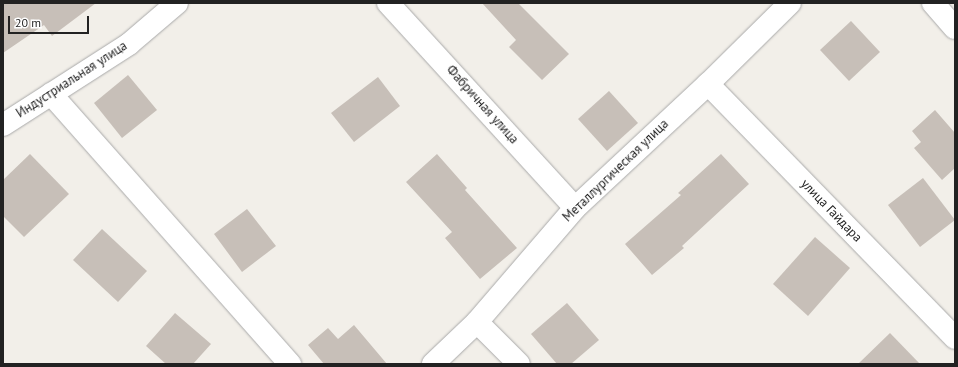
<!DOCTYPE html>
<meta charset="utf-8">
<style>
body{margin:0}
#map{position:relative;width:958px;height:367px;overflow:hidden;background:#f2efe9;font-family:"PT Sans",sans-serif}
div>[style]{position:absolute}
.building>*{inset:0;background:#c7bfb8}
.roads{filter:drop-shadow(0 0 1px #a9a9a9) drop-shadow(0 0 1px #a9a9a9)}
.street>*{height:22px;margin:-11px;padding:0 11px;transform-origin:11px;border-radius:11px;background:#fff}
span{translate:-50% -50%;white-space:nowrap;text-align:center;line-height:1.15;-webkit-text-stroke:3px #fff;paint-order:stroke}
.street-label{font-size:13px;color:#222}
.frame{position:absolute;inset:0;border:4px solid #222;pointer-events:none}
.scale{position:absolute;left:8px;top:16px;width:81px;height:18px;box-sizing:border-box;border:2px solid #222;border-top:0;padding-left:5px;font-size:12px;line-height:14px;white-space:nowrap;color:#222;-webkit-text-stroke:3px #fff;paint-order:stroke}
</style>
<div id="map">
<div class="building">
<i style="clip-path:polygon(3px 3px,96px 3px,52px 36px,44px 25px,3px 53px)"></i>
<i style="clip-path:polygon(482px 3px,518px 3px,569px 54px,542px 80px,509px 47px,516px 40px)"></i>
<i style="clip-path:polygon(851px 21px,880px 52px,849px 81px,820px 50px)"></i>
<i style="clip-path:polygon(128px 75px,157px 110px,122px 138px,94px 103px)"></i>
<i style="clip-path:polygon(378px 77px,400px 106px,354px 142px,331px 113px)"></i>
<i style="clip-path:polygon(609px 91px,638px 123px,607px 151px,578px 119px)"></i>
<i style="clip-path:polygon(935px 110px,955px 133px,955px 168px,942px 180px,914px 148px,921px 142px,912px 131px)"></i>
<i style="clip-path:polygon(30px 154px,69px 194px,24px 237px,3px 216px,3px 180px)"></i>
<i style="clip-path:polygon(437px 154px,467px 188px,465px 190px,517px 248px,480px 279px,445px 238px,452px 232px,406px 182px)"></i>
<i style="clip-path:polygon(721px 154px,749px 184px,682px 246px,684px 248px,652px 275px,625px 244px,681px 195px,678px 193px)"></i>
<i style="clip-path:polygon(923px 178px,955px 220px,920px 247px,888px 205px)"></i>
<i style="clip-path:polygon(247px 209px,276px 246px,242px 272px,214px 234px)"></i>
<i style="clip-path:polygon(102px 229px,147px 271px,118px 302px,73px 260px)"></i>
<i style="clip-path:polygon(815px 237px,850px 268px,808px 316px,773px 284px)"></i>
<i style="clip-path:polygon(567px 303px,599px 340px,571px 364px,557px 364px,531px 334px)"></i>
<i style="clip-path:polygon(175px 313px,211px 344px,193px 364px,166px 364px,146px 346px)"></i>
<i style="clip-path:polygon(354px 325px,387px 364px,324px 364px,308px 345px,328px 328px,338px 339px)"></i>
<i style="clip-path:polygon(890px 333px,920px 364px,858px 364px)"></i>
</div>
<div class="roads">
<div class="street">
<i style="left:388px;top:3px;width:277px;rotate:47.6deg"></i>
<i style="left:933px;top:3px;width:33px;rotate:49deg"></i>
<i style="left:708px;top:84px;width:354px;rotate:45.8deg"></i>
<i style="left:51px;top:94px;width:361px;rotate:48.5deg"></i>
<i style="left:3px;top:125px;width:150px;rotate:-32.7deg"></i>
<i style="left:129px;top:44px;width:63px;rotate:-40.5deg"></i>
<i style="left:477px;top:322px;width:59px;rotate:45deg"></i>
<i style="left:433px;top:364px;width:61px;rotate:-43.7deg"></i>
<i style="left:477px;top:322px;width:150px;rotate:-49.3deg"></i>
<i style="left:575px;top:208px;width:182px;rotate:-43deg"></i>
<i style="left:708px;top:84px;width:115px;rotate:-44.6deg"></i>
</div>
</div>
<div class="street-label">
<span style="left:72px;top:80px;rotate:-33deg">Индустриальная улица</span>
<span style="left:482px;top:105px;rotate:48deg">Фабричная улица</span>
<span style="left:616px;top:171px;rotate:-44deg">Металлургическая улица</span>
<span style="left:831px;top:211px;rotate:46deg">улица Гайдара</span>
</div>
<div class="frame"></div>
<div class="scale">20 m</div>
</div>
